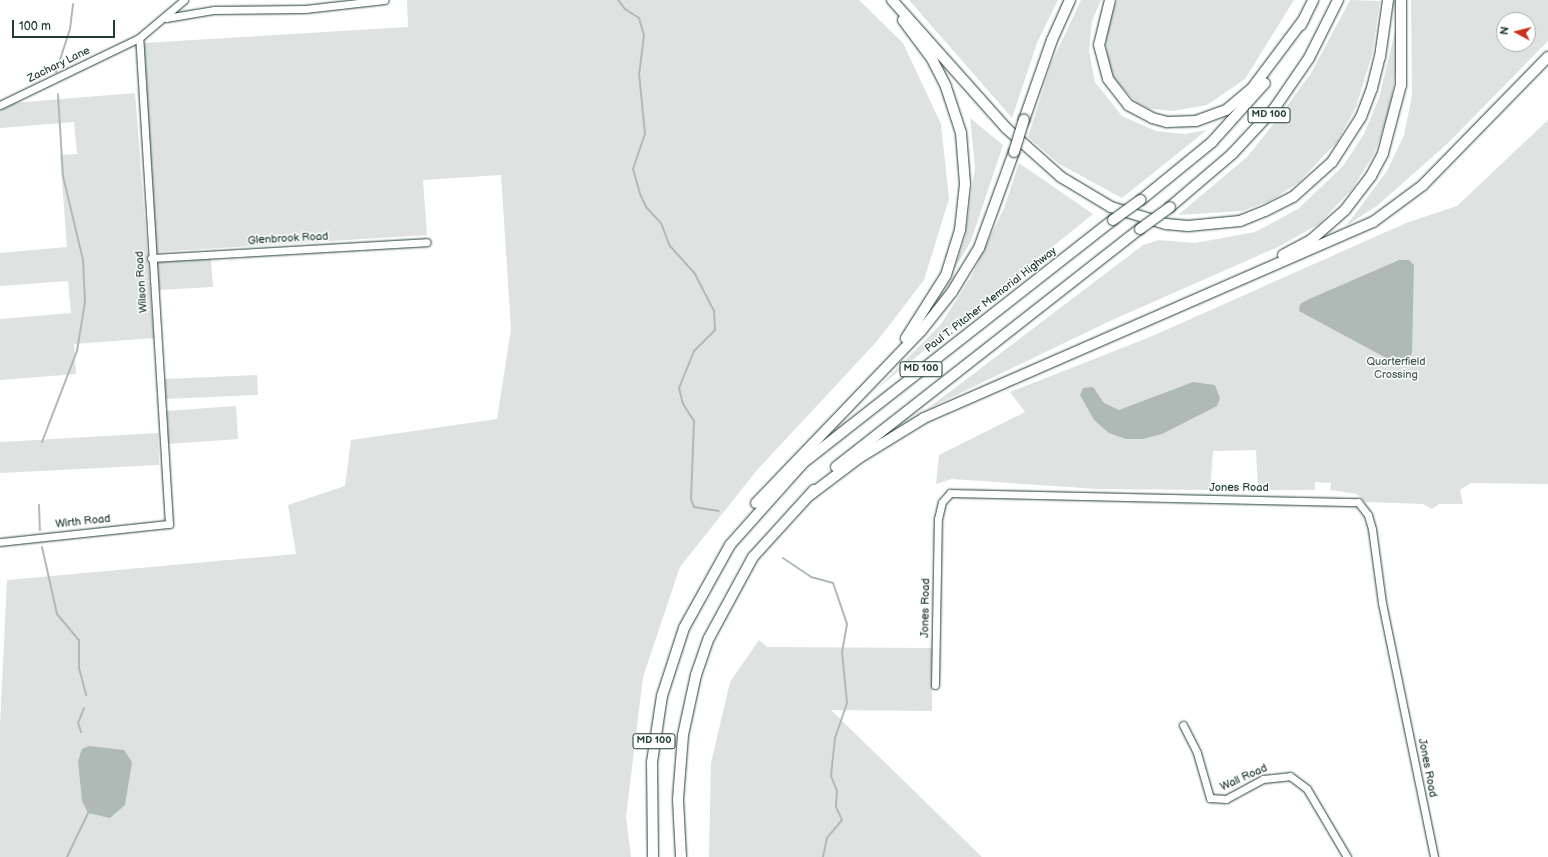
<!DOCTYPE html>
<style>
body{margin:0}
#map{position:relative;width:1548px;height:857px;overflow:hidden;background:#fff;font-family:"Balsamiq Sans",sans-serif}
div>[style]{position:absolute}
.green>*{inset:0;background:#dee3e2}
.water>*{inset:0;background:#afbab7}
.stream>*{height:2px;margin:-1px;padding:0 1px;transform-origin:1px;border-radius:1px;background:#afbab7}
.roads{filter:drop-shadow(0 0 1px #1f3d34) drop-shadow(0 0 1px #1f3d34)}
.minor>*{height:7px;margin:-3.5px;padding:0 3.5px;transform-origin:3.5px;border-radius:3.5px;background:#fff}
.highway>*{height:10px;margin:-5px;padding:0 5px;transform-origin:5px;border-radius:5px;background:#fff}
.bridges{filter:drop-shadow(0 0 1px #1f3d34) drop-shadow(0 0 1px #1f3d34)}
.highway-bridge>*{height:10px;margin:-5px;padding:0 5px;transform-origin:5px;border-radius:5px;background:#fff}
span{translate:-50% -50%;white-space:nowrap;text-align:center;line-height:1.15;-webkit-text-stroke:3px #fff;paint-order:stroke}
.shield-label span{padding:1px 3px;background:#fff;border:1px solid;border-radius:3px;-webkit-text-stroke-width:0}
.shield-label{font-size:10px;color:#1f3d34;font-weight:700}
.street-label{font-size:11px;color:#1f3d34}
.park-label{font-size:11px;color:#455e57}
.north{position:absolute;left:1496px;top:12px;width:40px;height:40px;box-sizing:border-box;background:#fff;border:1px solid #a5b1ae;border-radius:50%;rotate:277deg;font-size:11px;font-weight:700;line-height:16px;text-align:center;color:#1f3d34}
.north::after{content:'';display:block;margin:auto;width:14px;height:18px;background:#c8321e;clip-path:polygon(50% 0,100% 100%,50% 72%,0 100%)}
.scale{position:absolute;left:12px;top:20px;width:103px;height:18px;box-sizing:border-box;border:2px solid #1f3d34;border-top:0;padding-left:5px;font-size:12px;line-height:14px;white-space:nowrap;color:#1f3d34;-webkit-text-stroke:3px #fff;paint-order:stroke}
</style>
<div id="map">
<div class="green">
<i style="clip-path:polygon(407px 0,859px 0,903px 43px,941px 124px,949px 199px,924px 280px,878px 340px,757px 470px,680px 567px,643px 677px,626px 817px,631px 857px,0 857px,0 724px,7px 580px,296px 554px,288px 505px,345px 486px,351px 440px,497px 419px,511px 329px,501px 175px,423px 180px,427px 235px,156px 252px,143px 43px,408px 27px)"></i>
<i style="clip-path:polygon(909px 0,1058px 0,1037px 43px,1012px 118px)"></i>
<i style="clip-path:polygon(1081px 0,1101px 0,1092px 21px,1089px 51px,1095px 82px,1122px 116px,1156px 131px,1184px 134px,1207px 130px,1122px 198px,1059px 164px,1028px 137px,1051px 64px)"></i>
<i style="clip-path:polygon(1117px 0,1294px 0,1245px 79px,1207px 105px,1173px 111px,1150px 109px,1137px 103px,1117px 82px,1109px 67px,1105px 35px)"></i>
<i style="clip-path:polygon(1350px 0,1380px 1px,1372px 55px,1356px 107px,1337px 142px,1299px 182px,1272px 200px,1242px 211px,1178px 215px,1247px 157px,1279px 117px,1311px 73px)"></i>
<i style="clip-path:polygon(evenodd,1411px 0,1548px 0,1548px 41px,1447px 144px,1378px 205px,1346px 226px,1387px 171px,1404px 135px,1412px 96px,1411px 0,1504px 20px,1528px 20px,1528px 44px,1504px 44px,1504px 20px)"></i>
<i style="clip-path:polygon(1396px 27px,1396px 72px,1389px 112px,1374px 154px,1352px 189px,1319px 224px,1280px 246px,1110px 321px,927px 409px,1143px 245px,1159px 240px,1195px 243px,1255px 232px,1298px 209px,1343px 166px,1364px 134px,1379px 98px)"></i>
<i style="clip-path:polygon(135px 93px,154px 338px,74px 344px,76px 374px,0 380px,0 319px,71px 313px,68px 281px,0 286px,0 253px,67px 247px,60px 155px,77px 154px,74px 122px,0 128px,0 104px)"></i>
<i style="clip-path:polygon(970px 118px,1003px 145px,971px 241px,954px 270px,965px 238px,975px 167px)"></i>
<i style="clip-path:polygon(1548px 120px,1548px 484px,1471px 483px,1460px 490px,1463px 504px,1439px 504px,1432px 509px,1423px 504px,1365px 502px,1357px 494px,1330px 490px,1331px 483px,1315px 482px,1315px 490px,1258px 490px,1256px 450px,1213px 451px,1210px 490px,1098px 489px,952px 479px,936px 484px,939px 455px,1025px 412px,1010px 392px,1150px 337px,1406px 223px,1457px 206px)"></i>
<i style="clip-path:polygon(1019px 163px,1093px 214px,878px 388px,941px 324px,971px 277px,1004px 208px)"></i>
<i style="clip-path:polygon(211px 259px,213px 287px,159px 290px,157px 262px)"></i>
<i style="clip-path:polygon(257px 375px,258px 395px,165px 399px,164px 379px)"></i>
<i style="clip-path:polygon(236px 406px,238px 439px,168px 444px,166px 411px)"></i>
<i style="clip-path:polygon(158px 433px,159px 465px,0 473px,0 442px)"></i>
<i style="clip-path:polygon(759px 640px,767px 647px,932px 648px,932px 711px,831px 710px,982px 857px,709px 857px,711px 763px,730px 682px)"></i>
</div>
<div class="water">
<i style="clip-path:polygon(1399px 260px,1409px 260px,1414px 265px,1412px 353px,1406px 362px,1386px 358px,1299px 311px,1300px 304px,1307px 300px)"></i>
<i style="clip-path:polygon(1193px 382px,1215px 385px,1220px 398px,1217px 406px,1162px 434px,1143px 439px,1126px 439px,1109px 433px,1094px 420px,1080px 395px,1083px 388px,1093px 387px,1104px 403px,1119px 410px)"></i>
<i style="clip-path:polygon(89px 746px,124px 750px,132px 762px,125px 805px,110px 818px,88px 813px,82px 801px,78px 761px,82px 749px)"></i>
</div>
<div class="stream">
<i style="left:618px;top:0;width:11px;rotate:52deg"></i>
<i style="left:625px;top:9px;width:17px;rotate:33deg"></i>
<i style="left:639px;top:18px;width:18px;rotate:74deg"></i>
<i style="left:644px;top:35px;width:38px;rotate:97deg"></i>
<i style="left:639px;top:73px;width:61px;rotate:84.4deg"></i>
<i style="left:645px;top:134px;width:37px;rotate:109deg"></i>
<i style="left:633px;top:169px;width:26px;rotate:74deg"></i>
<i style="left:640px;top:194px;width:14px;rotate:65deg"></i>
<i style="left:646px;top:207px;width:22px;rotate:47deg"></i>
<i style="left:661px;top:223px;width:25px;rotate:69deg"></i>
<i style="left:670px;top:246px;width:38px;rotate:48deg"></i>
<i style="left:695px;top:274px;width:42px;rotate:62.8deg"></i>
<i style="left:714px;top:311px;width:19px;rotate:87deg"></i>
<i style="left:715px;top:330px;width:30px;rotate:135deg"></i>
<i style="left:694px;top:351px;width:40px;rotate:112deg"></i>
<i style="left:679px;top:388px;width:16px;rotate:76deg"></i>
<i style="left:683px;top:404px;width:20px;rotate:57deg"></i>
<i style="left:694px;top:421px;width:78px;rotate:92.2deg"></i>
<i style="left:691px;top:499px;width:9px;rotate:69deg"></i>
<i style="left:694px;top:507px;width:25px;rotate:9deg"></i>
<i style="left:56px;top:72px;width:45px;rotate:-72deg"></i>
<i style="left:70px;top:29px;width:25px;rotate:-83deg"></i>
<i style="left:42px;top:442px;width:97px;rotate:-69deg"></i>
<i style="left:77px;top:351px;width:50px;rotate:-80.7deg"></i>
<i style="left:85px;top:302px;width:42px;rotate:-92.7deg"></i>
<i style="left:83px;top:260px;width:86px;rotate:-103.4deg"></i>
<i style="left:63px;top:176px;width:82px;rotate:-93.5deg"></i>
<i style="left:39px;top:505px;width:25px;rotate:88deg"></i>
<i style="left:42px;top:547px;width:69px;rotate:77.4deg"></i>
<i style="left:57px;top:614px;width:34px;rotate:50deg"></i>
<i style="left:79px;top:640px;width:28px;rotate:90deg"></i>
<i style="left:79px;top:668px;width:28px;rotate:75deg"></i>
<i style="left:783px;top:558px;width:34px;rotate:34deg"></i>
<i style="left:811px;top:577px;width:23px;rotate:15deg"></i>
<i style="left:833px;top:583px;width:43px;rotate:71.1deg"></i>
<i style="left:847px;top:624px;width:28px;rotate:100deg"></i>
<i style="left:842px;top:652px;width:51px;rotate:84.4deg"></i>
<i style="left:847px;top:703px;width:37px;rotate:109deg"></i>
<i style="left:835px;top:738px;width:38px;rotate:96deg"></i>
<i style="left:831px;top:776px;width:16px;rotate:68deg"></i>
<i style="left:837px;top:791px;width:16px;rotate:94deg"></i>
<i style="left:836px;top:807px;width:14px;rotate:65deg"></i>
<i style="left:842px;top:820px;width:23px;rotate:130deg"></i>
<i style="left:827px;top:838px;width:19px;rotate:102deg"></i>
<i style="left:81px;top:732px;width:9px;rotate:-108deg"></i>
<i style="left:78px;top:723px;width:16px;rotate:-68deg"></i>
<i style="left:67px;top:857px;width:51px;rotate:-64.4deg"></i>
</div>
<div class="roads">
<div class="minor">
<i style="left:166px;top:18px;width:49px;rotate:-9.5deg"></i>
<i style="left:214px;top:10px;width:91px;rotate:-0.6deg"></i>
<i style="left:305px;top:9px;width:80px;rotate:-6.5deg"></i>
<i style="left:0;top:105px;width:154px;rotate:-25.7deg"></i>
<i style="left:139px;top:38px;width:59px;rotate:-40.2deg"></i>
<i style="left:151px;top:258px;width:276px;rotate:-3.3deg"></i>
<i style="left:0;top:542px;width:170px;rotate:-6.1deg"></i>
<i style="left:169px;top:524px;width:487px;rotate:-93.5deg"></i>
<i style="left:935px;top:685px;width:166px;rotate:-89deg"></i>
<i style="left:938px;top:519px;width:17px;rotate:-77deg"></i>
<i style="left:942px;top:502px;width:12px;rotate:-48deg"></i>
<i style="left:950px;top:493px;width:408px;rotate:1.3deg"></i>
<i style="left:1358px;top:502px;width:16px;rotate:52deg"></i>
<i style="left:1368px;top:515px;width:15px;rotate:74deg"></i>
<i style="left:1372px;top:529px;width:75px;rotate:82.3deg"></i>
<i style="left:1382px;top:603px;width:259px;rotate:78.4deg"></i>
<i style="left:1183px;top:725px;width:31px;rotate:63deg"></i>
<i style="left:1197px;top:753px;width:47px;rotate:73.9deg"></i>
<i style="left:1210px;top:798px;width:16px;rotate:4deg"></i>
<i style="left:1226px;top:799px;width:42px;rotate:-28.4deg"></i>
<i style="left:1263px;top:779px;width:27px;rotate:-6deg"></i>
<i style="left:1290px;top:776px;width:21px;rotate:37deg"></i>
<i style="left:1307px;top:789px;width:79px;rotate:59.5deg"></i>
</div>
<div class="highway">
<i style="left:892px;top:0;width:171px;rotate:48.3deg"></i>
<i style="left:1006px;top:128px;width:74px;rotate:41.7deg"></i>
<i style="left:1061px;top:177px;width:58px;rotate:31deg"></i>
<i style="left:1111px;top:207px;width:58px;rotate:17.2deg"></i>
<i style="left:1166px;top:224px;width:22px;rotate:5deg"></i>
<i style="left:1188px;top:226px;width:52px;rotate:-5.5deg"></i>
<i style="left:1240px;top:221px;width:27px;rotate:-22deg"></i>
<i style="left:1265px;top:211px;width:31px;rotate:-27deg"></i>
<i style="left:1293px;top:197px;width:52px;rotate:-41.9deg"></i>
<i style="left:1332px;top:162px;width:54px;rotate:-57.2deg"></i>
<i style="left:1361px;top:117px;width:31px;rotate:-69deg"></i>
<i style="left:1372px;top:88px;width:32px;rotate:-76deg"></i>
<i style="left:1380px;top:57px;width:58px;rotate:-82deg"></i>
<i style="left:1110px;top:0;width:46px;rotate:103.7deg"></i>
<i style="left:1099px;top:45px;width:35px;rotate:75deg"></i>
<i style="left:1108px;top:79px;width:33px;rotate:52deg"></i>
<i style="left:1128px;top:105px;width:27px;rotate:28deg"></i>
<i style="left:1152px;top:118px;width:16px;rotate:15deg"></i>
<i style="left:1167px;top:122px;width:29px;rotate:-2deg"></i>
<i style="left:1196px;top:121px;width:32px;rotate:-20deg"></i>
<i style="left:1226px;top:110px;width:35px;rotate:-40deg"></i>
<i style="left:1253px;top:87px;width:85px;rotate:-53.1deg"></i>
<i style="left:903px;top:20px;width:49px;rotate:53.4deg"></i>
<i style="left:932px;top:59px;width:31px;rotate:63deg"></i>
<i style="left:946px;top:87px;width:48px;rotate:71.9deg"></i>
<i style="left:961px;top:133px;width:51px;rotate:85.5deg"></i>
<i style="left:965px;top:184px;width:46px;rotate:96.2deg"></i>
<i style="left:960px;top:230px;width:47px;rotate:107.3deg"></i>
<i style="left:946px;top:275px;width:75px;rotate:122.4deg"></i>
<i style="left:1301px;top:25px;width:28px;rotate:-64deg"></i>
<i style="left:1024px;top:120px;width:85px;rotate:-70.7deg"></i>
<i style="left:1052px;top:40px;width:44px;rotate:-65.8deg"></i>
<i style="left:1141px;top:200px;width:92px;rotate:-39.2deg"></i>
<i style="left:1212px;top:142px;width:79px;rotate:-48.1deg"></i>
<i style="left:1170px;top:207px;width:82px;rotate:-40.5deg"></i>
<i style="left:1232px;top:154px;width:62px;rotate:-47deg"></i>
<i style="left:1274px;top:109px;width:62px;rotate:-55.5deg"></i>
<i style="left:1309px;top:58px;width:65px;rotate:-63.4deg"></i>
<i style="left:1283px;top:255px;width:32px;rotate:-28deg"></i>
<i style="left:1311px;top:240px;width:45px;rotate:-41.4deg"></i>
<i style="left:1345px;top:210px;width:43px;rotate:-52.6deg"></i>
<i style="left:1371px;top:176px;width:26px;rotate:-62deg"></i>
<i style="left:1383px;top:153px;width:70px;rotate:-75.2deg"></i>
<i style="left:1401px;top:85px;width:85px;rotate:-90deg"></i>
<i style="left:836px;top:467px;width:386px;rotate:-38.1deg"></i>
<i style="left:810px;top:495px;width:61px;rotate:-37.1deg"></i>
<i style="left:859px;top:458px;width:76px;rotate:-31.6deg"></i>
<i style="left:924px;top:418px;width:490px;rotate:-23.6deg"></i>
<i style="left:1373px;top:222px;width:62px;rotate:-36.5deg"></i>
<i style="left:1423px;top:185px;width:179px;rotate:-45.7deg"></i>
<i style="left:756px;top:503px;width:238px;rotate:-46.2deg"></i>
<i style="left:921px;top:331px;width:50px;rotate:-51.5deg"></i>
<i style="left:952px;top:292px;width:52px;rotate:-58.5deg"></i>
<i style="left:979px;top:248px;width:102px;rotate:-70deg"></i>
<i style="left:653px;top:857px;width:95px;rotate:-90.6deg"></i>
<i style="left:652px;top:762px;width:67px;rotate:-81.4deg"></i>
<i style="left:662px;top:696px;width:71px;rotate:-72.1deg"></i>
<i style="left:684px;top:628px;width:95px;rotate:-61deg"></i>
<i style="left:730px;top:545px;width:110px;rotate:-48.3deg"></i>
<i style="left:803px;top:463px;width:394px;rotate:-38.1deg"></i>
<i style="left:681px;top:857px;width:58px;rotate:-93deg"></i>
<i style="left:678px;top:799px;width:64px;rotate:-85.5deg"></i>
<i style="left:683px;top:735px;width:61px;rotate:-77.8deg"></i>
<i style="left:696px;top:675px;width:39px;rotate:-71deg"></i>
<i style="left:709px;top:638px;width:92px;rotate:-61.5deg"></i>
<i style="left:753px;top:557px;width:91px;rotate:-47.7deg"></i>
</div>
</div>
<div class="bridges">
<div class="highway-bridge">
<i style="left:1014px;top:152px;width:34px;rotate:-73deg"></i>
<i style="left:1113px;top:220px;width:34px;rotate:-36deg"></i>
<i style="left:1140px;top:229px;width:37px;rotate:-36deg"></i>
</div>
</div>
<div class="shield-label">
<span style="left:1269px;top:115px">MD 100</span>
<span style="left:921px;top:369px">MD 100</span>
<span style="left:654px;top:741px">MD 100</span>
</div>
<div class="street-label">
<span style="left:59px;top:65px;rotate:-26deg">Zachary Lane</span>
<span style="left:288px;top:239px;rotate:-3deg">Glenbrook Road</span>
<span style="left:142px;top:282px;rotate:-94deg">Wilson Road</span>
<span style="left:991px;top:300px;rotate:-38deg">Paul T. Pitcher Memorial Highway</span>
<span style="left:1239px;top:488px">Jones Road</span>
<span style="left:83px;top:522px;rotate:-6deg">Wirth Road</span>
<span style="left:926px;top:608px;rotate:-89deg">Jones Road</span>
<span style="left:1427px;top:768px;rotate:79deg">Jones Road</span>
<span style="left:1244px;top:778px;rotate:-24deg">Wall Road</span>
</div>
<div class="park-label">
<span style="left:1396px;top:369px">Quarterfield<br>Crossing</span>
</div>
<div class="north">N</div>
<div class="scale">100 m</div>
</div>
